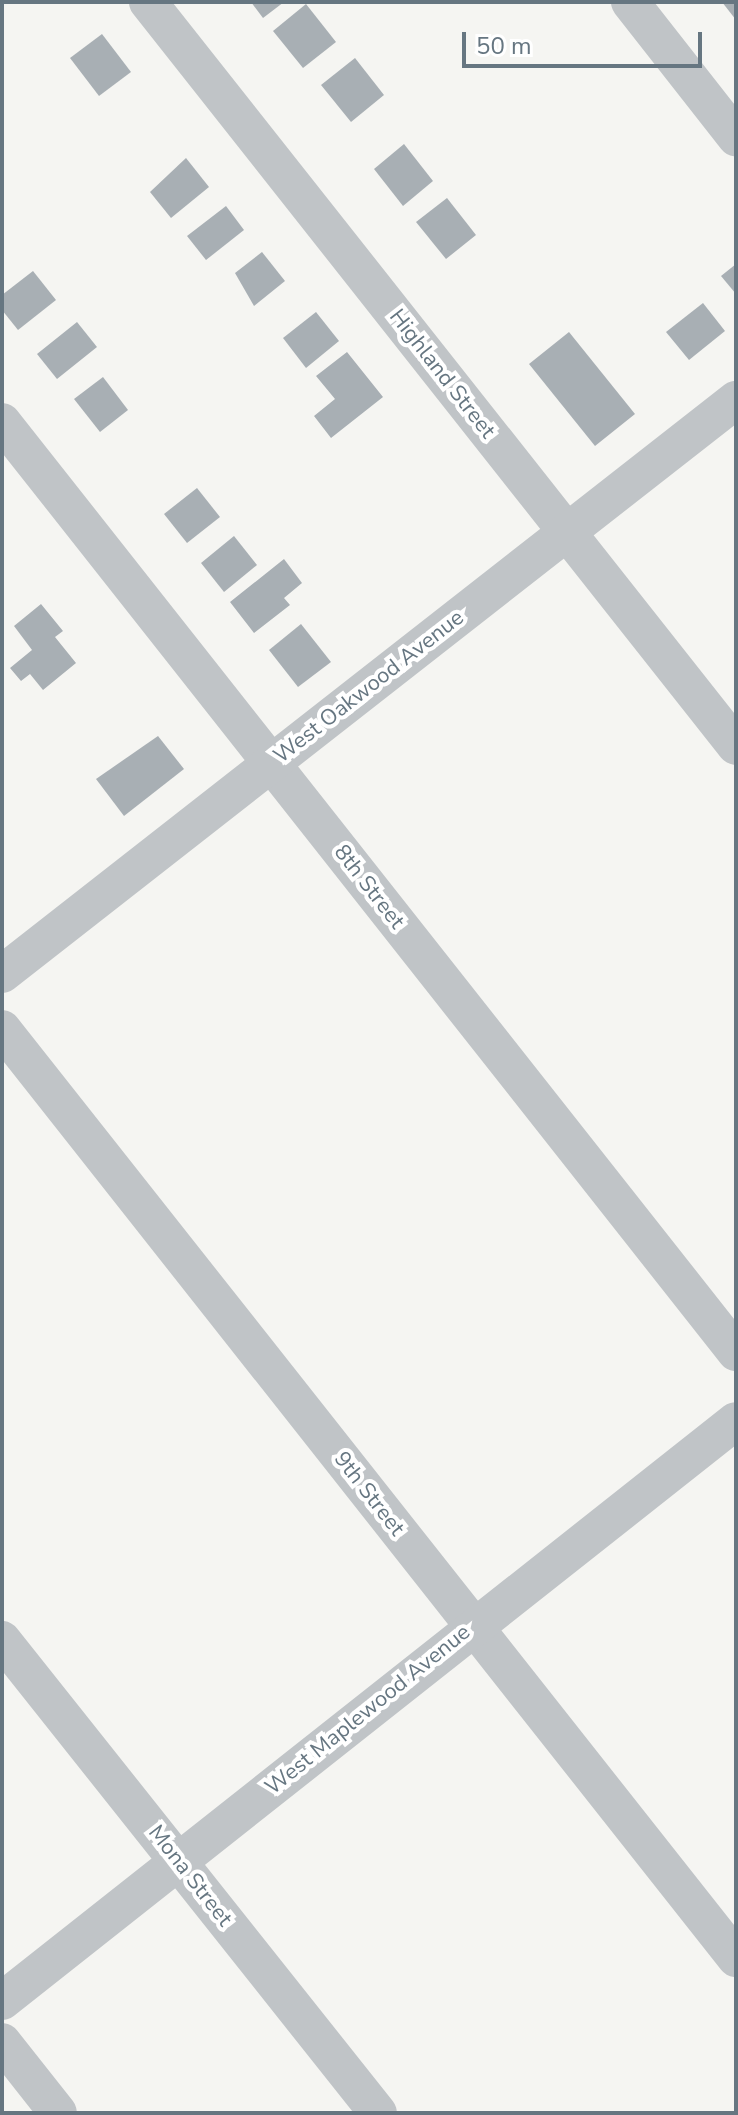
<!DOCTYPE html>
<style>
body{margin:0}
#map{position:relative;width:738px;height:2115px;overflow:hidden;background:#f5f5f2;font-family:"Nunito Sans",sans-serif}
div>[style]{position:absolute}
.building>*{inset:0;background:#a8afb4}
.minor>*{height:38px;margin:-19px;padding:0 19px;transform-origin:19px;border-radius:19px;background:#c0c4c7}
span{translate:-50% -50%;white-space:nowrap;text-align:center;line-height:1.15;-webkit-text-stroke:8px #fff;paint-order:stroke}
.street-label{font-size:22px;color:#667681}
.frame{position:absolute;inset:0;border:4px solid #667681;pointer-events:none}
.scale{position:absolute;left:462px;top:32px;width:240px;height:36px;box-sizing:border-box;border:4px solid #667681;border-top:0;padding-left:10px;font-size:24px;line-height:28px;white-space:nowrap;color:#667681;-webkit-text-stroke:6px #fff;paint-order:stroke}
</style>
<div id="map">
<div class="building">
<i style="clip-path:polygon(251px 2px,284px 2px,263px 18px)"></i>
<i style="clip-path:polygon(722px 2px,736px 2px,736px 20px)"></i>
<i style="clip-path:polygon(306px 4px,336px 42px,303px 68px,273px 31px)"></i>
<i style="clip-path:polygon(102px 34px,131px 72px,99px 96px,70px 58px)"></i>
<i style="clip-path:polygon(355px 58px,384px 95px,351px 122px,321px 85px)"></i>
<i style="clip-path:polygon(404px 144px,433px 181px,403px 206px,374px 169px)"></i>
<i style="clip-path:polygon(186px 158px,209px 187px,171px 218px,150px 192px)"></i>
<i style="clip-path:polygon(447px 198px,476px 235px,446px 259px,416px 222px)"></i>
<i style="clip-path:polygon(226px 206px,244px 230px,206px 260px,187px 236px)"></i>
<i style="clip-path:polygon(262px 252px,285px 281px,254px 306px,235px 273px)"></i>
<i style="clip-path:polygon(736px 264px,736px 294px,721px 276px)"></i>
<i style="clip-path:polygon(33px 271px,56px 300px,18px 330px,2px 310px,2px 295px)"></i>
<i style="clip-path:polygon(703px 303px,725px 331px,689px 360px,666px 332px)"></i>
<i style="clip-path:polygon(316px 312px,339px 341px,306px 368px,283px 338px)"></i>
<i style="clip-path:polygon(77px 322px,97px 347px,57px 379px,37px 354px)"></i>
<i style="clip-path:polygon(569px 332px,635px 414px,595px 446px,529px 364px)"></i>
<i style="clip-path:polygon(347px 352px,383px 397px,331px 438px,314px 416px,335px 399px,316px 376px)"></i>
<i style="clip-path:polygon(103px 377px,128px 410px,100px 432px,74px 399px)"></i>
<i style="clip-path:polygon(197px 488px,220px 517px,187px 543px,164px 514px)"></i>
<i style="clip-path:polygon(234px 536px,257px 565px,224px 592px,201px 563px)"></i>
<i style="clip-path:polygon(284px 559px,302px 583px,284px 598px,290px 605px,254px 633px,230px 602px)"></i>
<i style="clip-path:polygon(41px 604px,63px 631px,55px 637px,76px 663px,43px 690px,30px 674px,21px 681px,10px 668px,32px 650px,14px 626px)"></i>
<i style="clip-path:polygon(301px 624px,331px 662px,298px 687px,269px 650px)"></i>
<i style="clip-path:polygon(158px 736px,184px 769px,124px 816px,96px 779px)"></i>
</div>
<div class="minor">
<i style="left:148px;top:2px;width:948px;rotate:51.68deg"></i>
<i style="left:630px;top:2px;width:172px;rotate:51.9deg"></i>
<i style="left:2px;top:422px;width:1185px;rotate:51.72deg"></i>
<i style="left:2px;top:974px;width:932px;rotate:-38.03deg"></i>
<i style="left:2px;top:1029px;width:1184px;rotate:51.69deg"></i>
<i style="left:2px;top:1640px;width:604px;rotate:51.52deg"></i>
<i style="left:2px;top:2001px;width:935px;rotate:-38.32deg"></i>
<i style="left:2px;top:2042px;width:90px;rotate:51.7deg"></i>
</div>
<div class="street-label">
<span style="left:442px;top:374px;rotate:52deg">Highland Street</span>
<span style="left:369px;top:687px;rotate:-38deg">West Oakwood Avenue</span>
<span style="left:369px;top:887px;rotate:52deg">8th Street</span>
<span style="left:369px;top:1494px;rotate:52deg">9th Street</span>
<span style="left:368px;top:1710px;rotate:-39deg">West Maplewood Avenue</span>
<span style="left:190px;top:1876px;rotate:52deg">Mona Street</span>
</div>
<div class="frame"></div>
<div class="scale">50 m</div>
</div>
